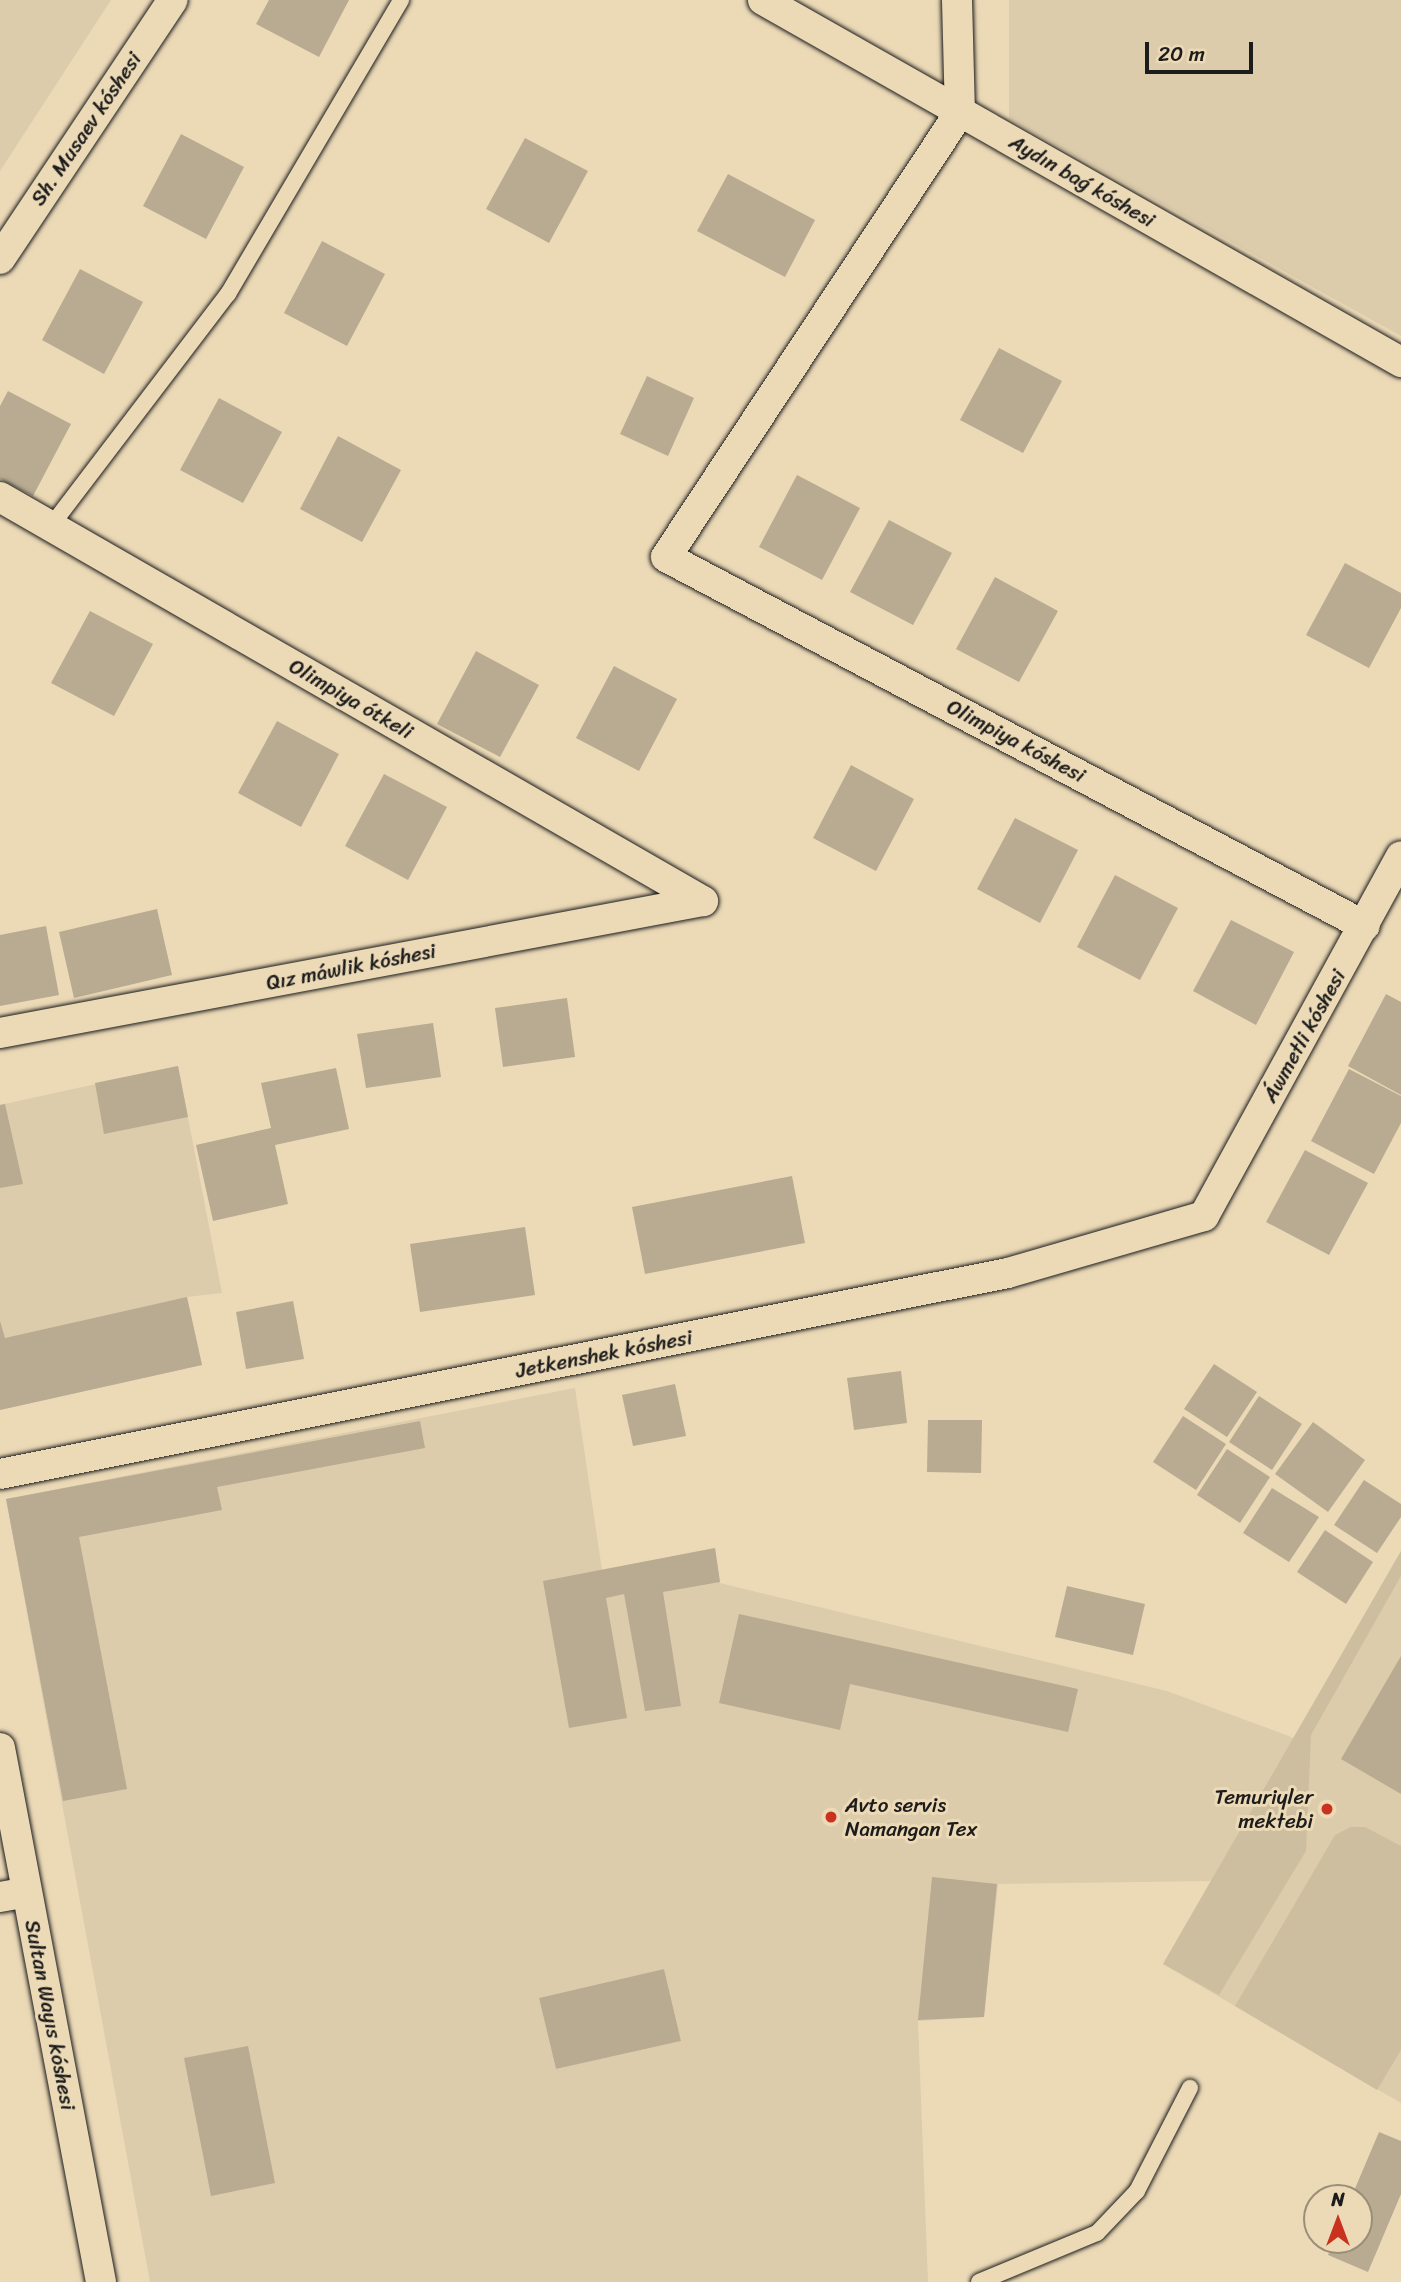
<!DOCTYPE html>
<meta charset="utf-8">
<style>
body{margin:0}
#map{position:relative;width:1401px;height:2282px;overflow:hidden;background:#ecdab7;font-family:Sriracha,sans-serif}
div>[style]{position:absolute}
.built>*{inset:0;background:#dcccac}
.green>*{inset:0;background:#cebea0}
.building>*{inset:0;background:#b8ab91}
.roads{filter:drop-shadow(0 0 2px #1c1c1c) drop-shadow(0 0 2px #1c1c1c)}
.lane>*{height:16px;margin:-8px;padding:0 8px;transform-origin:8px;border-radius:8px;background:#ecdab7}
.street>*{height:30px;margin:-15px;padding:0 15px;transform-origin:15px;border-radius:15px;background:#ecdab7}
.dots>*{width:19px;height:19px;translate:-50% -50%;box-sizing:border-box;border:4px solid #ecdab7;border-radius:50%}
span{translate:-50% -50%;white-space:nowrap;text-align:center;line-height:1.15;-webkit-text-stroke:6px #ecdab7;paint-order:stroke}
.street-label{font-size:21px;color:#1c1c1c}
.poi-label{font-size:21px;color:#1c1c1c}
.right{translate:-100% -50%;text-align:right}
.left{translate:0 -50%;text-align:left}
.north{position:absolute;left:1303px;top:2184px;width:70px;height:70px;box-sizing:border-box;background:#ecdab7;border:2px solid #998e79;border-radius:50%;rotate:0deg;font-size:19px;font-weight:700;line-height:28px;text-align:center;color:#1c1c1c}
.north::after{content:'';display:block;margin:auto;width:24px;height:32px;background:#c8321e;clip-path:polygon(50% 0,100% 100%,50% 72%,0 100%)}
.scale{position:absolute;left:1145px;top:42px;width:108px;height:32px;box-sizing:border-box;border:4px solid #1c1c1c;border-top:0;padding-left:9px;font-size:21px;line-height:24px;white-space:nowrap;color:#1c1c1c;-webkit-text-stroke:5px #ecdab7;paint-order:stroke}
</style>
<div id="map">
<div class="built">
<i style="clip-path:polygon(0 0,111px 0,0 171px)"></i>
<i style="clip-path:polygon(1009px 0,1401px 0,1401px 336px,1009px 119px)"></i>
<i style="clip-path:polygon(178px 1066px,222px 1293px,187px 1297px,202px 1365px,0 1410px,0 1105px)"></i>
<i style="clip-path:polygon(evenodd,575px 1388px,602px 1570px,715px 1548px,720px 1583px,1167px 1691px,1294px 1738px,1401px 1551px,1401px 2103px,1163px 1964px,1211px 1881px,998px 1884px,984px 2017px,918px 2021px,928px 2282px,150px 2282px,6px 1499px,575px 1388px,664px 1969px,681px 2041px,556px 2069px,539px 1998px,664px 1969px)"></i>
</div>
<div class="green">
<i style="clip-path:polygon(1401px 1551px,1401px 1576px,1311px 1735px,1306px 1851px,1219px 1995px,1163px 1964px)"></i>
<i style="clip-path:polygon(1351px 1827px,1365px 1827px,1401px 1846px,1401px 2050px,1377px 2090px,1235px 2006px,1335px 1835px)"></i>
</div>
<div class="building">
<i style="clip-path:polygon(269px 0,349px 0,319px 57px,256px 24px)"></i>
<i style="clip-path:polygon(181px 134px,244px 167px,206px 239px,143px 206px)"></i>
<i style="clip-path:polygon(525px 138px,588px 171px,549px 243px,486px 209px)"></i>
<i style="clip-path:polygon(728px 174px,815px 220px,785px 277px,697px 231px)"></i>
<i style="clip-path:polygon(322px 241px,385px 274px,347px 346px,284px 313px)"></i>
<i style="clip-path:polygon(80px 269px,143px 302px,104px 374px,42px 340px)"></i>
<i style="clip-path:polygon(999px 348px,1062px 381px,1023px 453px,960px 420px)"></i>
<i style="clip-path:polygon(647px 376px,694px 398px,668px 456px,620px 434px)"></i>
<i style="clip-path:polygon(8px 391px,71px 424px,33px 496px,0 479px,0 406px)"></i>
<i style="clip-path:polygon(219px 398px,282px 432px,243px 503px,180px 470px)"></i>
<i style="clip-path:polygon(338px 436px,401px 470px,362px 542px,300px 509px)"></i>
<i style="clip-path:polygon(797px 475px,860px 508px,822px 580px,759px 547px)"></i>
<i style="clip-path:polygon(889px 520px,952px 553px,913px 625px,850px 592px)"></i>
<i style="clip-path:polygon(1345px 563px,1401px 593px,1401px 608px,1369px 668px,1306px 635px)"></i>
<i style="clip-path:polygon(995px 577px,1058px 611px,1019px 682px,956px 649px)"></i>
<i style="clip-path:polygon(90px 611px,153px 644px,114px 716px,51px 683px)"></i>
<i style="clip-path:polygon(476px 651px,539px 685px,500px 757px,437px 724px)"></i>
<i style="clip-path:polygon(614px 666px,677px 699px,639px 771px,576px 738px)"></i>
<i style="clip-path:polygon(277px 721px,339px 754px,301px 827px,238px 793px)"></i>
<i style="clip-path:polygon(851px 765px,914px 799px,876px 871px,813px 838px)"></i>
<i style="clip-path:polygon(384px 774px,447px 807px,408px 880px,345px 846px)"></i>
<i style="clip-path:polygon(1015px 818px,1078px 850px,1040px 923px,977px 889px)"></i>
<i style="clip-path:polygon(1115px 875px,1178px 908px,1140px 980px,1077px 947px)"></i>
<i style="clip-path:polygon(157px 909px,172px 975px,74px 998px,59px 932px)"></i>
<i style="clip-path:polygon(1231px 920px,1294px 952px,1256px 1025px,1193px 991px)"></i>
<i style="clip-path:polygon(46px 926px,59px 995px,0 1006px,0 935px)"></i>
<i style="clip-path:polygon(1386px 994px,1401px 1002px,1401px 1095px,1348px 1066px)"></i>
<i style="clip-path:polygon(567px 998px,575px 1057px,503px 1067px,495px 1008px)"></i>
<i style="clip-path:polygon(433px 1023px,441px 1077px,366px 1088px,357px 1034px)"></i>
<i style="clip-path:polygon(178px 1066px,188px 1117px,104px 1134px,95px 1083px)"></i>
<i style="clip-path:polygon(336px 1068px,349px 1129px,275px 1145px,288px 1204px,213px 1221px,196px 1145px,271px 1128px,261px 1083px)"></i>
<i style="clip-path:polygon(1349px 1069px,1401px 1096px,1401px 1123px,1374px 1174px,1311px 1141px)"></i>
<i style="clip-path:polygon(5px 1104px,23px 1184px,0 1188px,0 1105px)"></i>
<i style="clip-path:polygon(1305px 1150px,1368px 1183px,1329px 1255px,1266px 1222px)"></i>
<i style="clip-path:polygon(792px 1176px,805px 1243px,645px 1274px,632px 1207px)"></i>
<i style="clip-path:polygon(525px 1227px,535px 1295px,420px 1312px,410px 1244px)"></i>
<i style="clip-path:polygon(187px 1297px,202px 1365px,0 1410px,0 1321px,5px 1338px)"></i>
<i style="clip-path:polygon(293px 1301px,304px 1359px,246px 1369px,236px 1312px)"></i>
<i style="clip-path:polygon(1214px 1364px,1257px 1392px,1227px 1437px,1184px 1409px)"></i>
<i style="clip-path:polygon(901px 1371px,907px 1423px,854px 1430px,847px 1378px)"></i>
<i style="clip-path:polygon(675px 1384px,686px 1436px,633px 1446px,622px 1395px)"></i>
<i style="clip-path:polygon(1259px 1396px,1302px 1424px,1272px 1470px,1229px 1442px)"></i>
<i style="clip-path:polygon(1183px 1416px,1226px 1444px,1196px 1490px,1153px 1462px)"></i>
<i style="clip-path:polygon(928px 1420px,982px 1420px,981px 1473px,927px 1472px)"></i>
<i style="clip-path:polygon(420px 1421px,425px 1448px,217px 1487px,222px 1510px,79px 1537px,127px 1789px,63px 1801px,6px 1499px)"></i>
<i style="clip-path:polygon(1313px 1422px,1365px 1460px,1328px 1512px,1275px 1474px)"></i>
<i style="clip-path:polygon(1227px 1449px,1270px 1477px,1240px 1523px,1197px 1495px)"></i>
<i style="clip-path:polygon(1364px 1480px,1401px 1504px,1401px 1517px,1377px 1553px,1334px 1525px)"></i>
<i style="clip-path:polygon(1272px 1488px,1319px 1517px,1289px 1562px,1243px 1533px)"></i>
<i style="clip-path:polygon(1325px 1530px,1373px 1562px,1346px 1604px,1297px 1572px)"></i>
<i style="clip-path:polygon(715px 1548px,720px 1582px,663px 1592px,681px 1706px,645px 1711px,624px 1594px,606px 1598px,627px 1718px,569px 1728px,543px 1581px)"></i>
<i style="clip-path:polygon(1067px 1586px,1145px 1604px,1133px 1655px,1055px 1637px)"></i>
<i style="clip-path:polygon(739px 1614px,1078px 1689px,1068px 1732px,850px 1684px,840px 1730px,719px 1703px)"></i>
<i style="clip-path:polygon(1401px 1656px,1401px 1794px,1341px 1759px)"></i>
<i style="clip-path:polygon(932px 1877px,997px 1884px,984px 2017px,918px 2020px)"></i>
<i style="clip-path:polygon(664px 1969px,681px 2041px,556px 2069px,539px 1998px)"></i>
<i style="clip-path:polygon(248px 2046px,275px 2183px,211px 2196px,184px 2058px)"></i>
<i style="clip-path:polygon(1379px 2132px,1401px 2141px,1401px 2194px,1368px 2272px,1328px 2255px,1334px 2240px,1359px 2240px,1359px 2198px,1351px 2198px)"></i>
</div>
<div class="roads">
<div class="lane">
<i style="left:51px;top:526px;width:292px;rotate:-52.7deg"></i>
<i style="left:228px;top:294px;width:341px;rotate:-59.5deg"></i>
<i style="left:979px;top:2282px;width:128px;rotate:-22.6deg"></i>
<i style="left:1097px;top:2233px;width:58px;rotate:-46.4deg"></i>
<i style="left:1137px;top:2191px;width:116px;rotate:-62.8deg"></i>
</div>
<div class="street">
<i style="left:763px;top:0;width:734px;rotate:29.57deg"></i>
<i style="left:957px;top:0;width:112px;rotate:88.5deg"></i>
<i style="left:960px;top:112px;width:533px;rotate:123.45deg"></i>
<i style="left:666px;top:557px;width:790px;rotate:27.83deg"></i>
<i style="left:0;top:259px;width:311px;rotate:-56.3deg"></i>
<i style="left:0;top:497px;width:811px;rotate:29.89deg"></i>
<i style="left:0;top:1033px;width:715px;rotate:-10.63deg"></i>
<i style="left:0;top:1474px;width:1028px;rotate:-11.28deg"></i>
<i style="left:1008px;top:1273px;width:204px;rotate:-16.2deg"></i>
<i style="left:1204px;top:1216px;width:410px;rotate:-61.3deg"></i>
<i style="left:0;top:1748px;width:543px;rotate:79.29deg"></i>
<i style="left:0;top:1897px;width:27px;rotate:-10deg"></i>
</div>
</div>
<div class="dots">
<i style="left:1327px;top:1809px;background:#c8321e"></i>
<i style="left:831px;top:1817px;background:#c8321e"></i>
</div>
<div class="street-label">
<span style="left:86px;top:129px;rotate:-56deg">Sh. Musaev kóshesi</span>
<span style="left:1082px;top:181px;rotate:30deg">Aydın baǵ kóshesi</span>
<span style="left:351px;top:699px;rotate:30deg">Olimpiya ótkeli</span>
<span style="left:1016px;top:741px;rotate:28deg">Olimpiya kóshesi</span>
<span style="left:351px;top:967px;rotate:-11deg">Qız máwlik kóshesi</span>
<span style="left:1304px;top:1036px;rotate:-61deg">Áwmetli kóshesi</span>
<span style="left:604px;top:1354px;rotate:-11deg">Jetkenshek kóshesi</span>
<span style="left:50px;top:2015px;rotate:79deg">Sultan Wayıs kóshesi</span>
</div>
<div class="poi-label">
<span class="right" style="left:1313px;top:1809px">Temuriyler<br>mektebi</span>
<span class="left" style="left:845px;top:1817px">Avto servis<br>Namangan Tex</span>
</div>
<div class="north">N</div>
<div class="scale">20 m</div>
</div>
